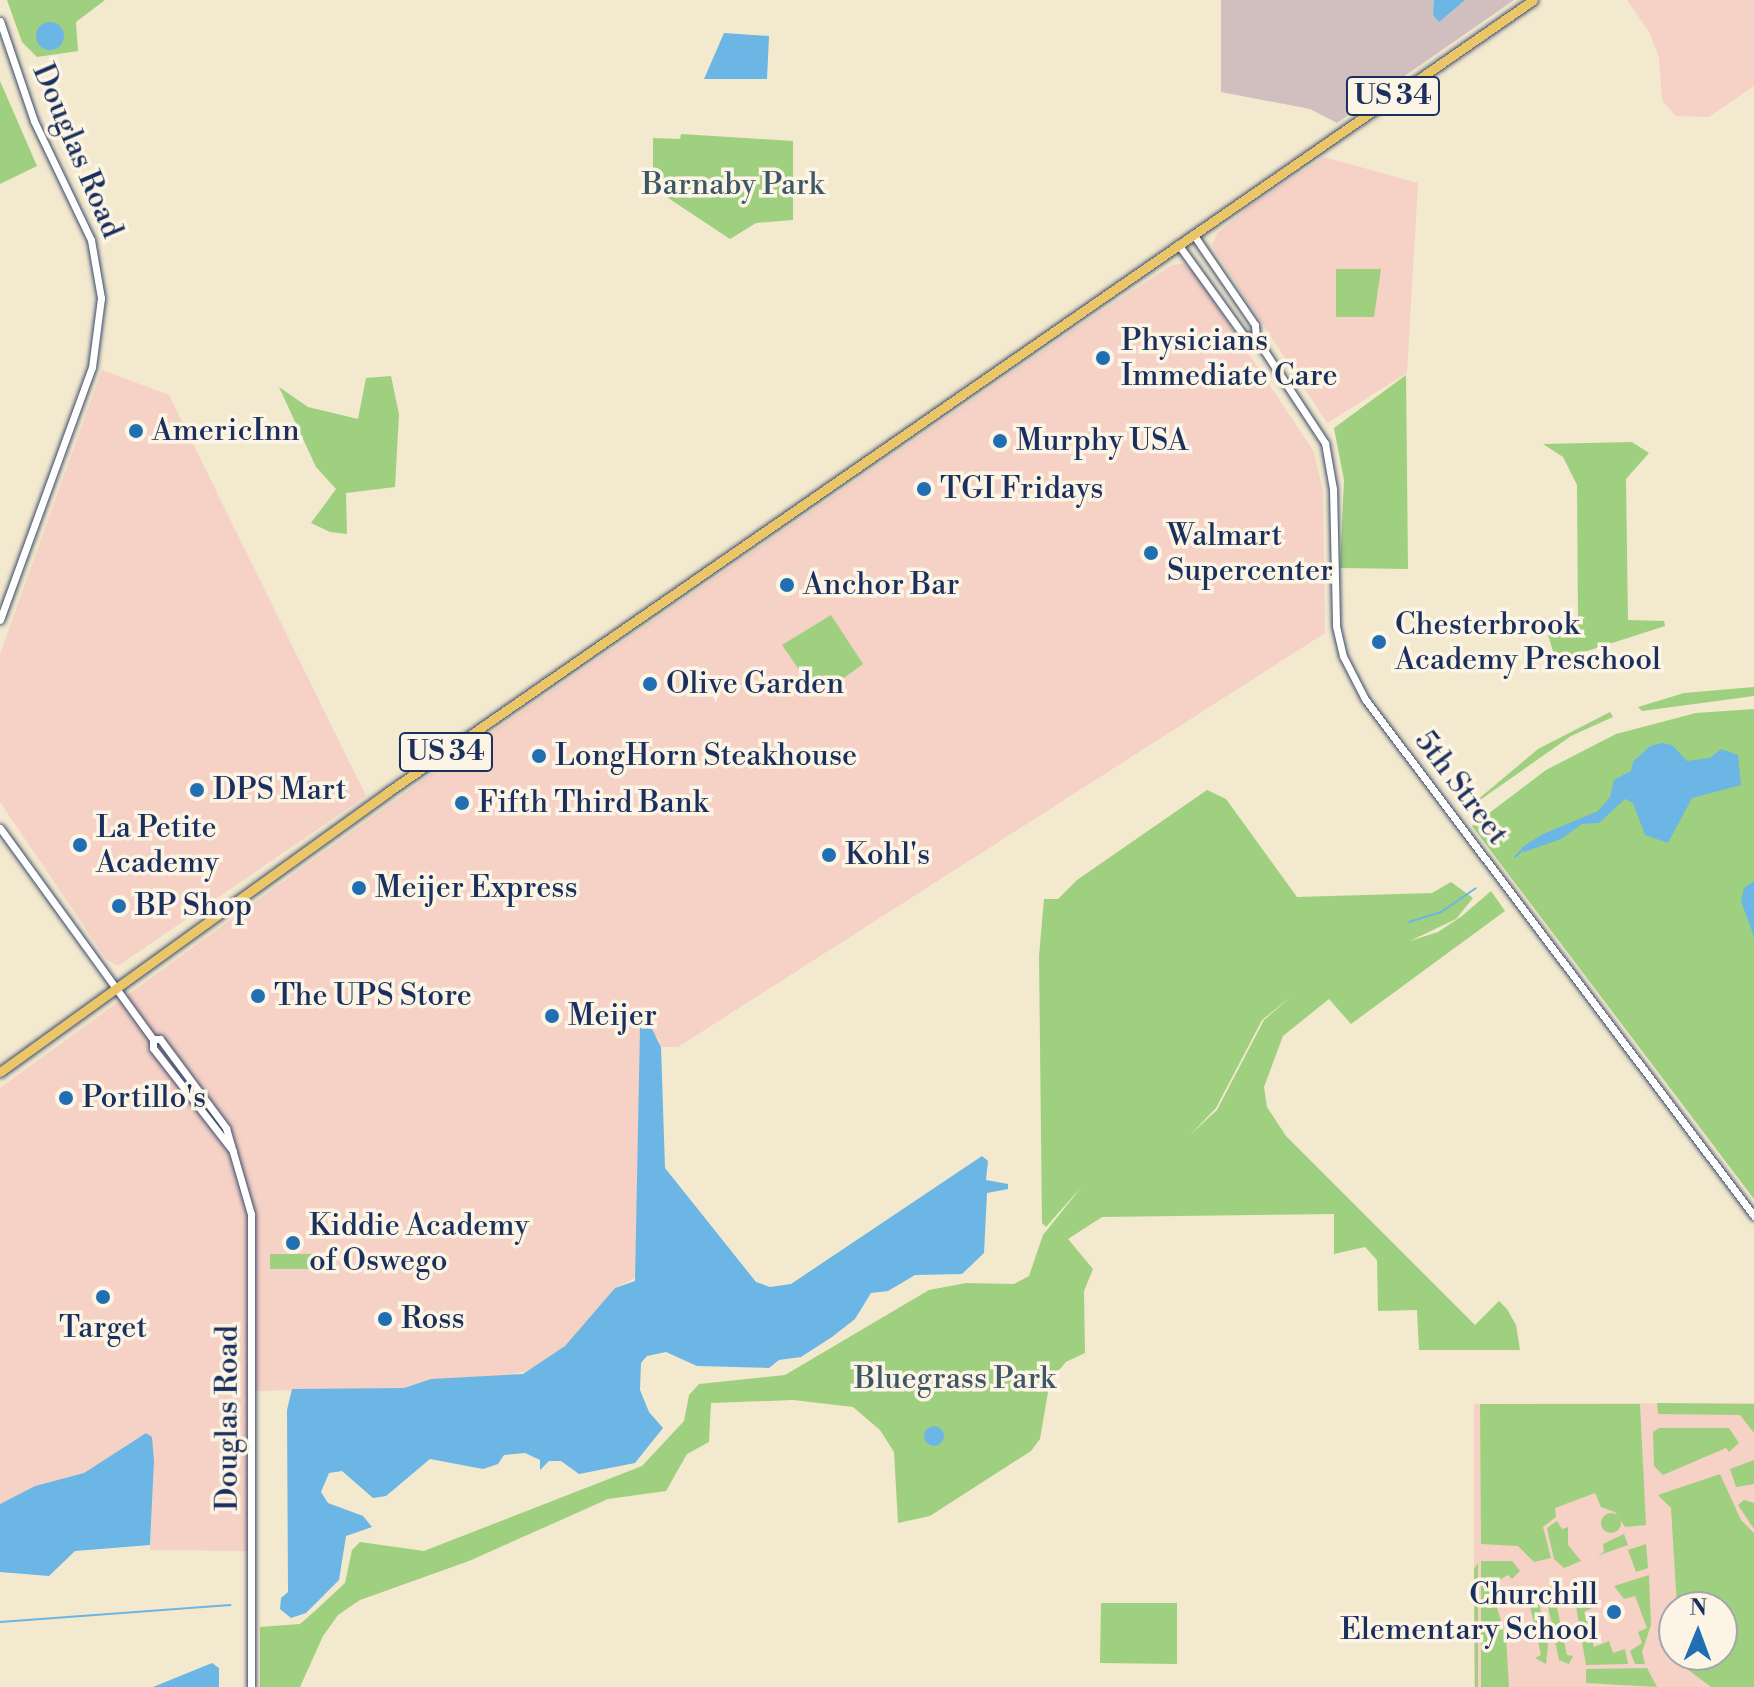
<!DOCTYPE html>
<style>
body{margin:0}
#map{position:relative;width:1754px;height:1687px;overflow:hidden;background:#f3e9ce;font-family:"Libre Bodoni",serif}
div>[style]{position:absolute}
.built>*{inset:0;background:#f6d1c5}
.industrial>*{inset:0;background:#d1bfbf}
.green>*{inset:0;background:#9fd07f}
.round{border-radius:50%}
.water>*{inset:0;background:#6bb6e4}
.stream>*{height:2px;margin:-1px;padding:0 1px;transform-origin:1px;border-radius:1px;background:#6bb6e4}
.roads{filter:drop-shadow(0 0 2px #3b4b6f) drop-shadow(0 0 2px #3b4b6f)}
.minor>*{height:7px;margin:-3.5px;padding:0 3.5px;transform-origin:3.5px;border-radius:3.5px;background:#fff}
.major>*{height:9px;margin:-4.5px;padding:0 4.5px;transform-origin:4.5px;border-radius:4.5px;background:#eac669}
.dots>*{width:22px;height:22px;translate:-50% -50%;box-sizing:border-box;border:4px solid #fcf5e5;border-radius:50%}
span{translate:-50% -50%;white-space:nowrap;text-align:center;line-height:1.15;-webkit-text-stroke:7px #fcf5e5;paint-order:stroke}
.shield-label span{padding:2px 6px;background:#fcf5e5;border:2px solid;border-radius:6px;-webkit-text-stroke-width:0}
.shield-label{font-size:28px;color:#1b2f5e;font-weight:700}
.street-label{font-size:30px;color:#1b2f5e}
.park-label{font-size:30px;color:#3c5766}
.poi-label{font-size:30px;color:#1b2f5e}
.left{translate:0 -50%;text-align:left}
.right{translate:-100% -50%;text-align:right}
.north{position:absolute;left:1658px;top:1591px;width:80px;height:80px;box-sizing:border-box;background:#fcf5e5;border:2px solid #a2a6af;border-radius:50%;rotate:1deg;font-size:22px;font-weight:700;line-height:32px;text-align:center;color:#1b2f5e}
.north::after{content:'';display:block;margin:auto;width:28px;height:36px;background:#1f6fb2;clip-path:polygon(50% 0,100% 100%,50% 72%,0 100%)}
</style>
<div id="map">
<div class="built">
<i style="clip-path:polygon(1627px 0,1754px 0,1754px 86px,1709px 117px,1676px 116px,1662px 100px,1659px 58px,1650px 33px)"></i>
<i style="clip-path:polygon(1324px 157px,1418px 183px,1407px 373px,1327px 423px,1212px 246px,1217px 233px,1252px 205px)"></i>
<i style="clip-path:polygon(1183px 264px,1195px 273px,1314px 452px,1323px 491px,1325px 633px,678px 1047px,661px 1047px,659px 1039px,640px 1026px,637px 1277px,615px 1288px,565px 1346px,533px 1370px,485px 1379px,431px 1379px,404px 1388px,248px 1391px,248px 1551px,150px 1550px,154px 1461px,139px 1437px,84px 1473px,35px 1486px,0 1504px,0 1088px,423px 780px,1088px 320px,1172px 265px)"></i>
<i style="clip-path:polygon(102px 370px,169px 395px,366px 796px,118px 966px,106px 959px,0 802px,0 654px)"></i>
<i style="clip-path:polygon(evenodd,1754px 1403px,1753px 1687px,1474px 1687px,1474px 1404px,1754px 1403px,1674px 1607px,1722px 1607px,1722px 1655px,1674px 1655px,1674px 1607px)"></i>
</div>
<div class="industrial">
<i style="clip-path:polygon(1221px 0,1514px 0,1337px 123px,1310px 109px,1221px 92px)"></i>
</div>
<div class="green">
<i style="clip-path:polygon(7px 0,105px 0,76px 22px,78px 51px,37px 57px,22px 42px)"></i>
<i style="clip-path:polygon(0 81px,37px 166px,0 184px)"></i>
<i style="clip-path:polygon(681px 134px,793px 141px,793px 220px,756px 223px,730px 239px,653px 188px,653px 138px,680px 139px)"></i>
<i style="clip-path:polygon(1336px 269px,1381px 269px,1374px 317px,1336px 317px)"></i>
<i style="clip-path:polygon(1406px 375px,1408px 569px,1340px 568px,1344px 480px,1334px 428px)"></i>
<i style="clip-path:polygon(391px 376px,399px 414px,395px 487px,346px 493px,347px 534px,330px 532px,311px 523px,336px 489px,316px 467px,279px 387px,308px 407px,358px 419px,366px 378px)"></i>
<i style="clip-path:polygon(1632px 442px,1649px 453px,1626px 479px,1628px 620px,1664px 621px,1665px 626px,1556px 661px,1544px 622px,1578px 620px,1577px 485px,1563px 457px,1543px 444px)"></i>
<i style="clip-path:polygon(831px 615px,863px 664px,818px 697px,782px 645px)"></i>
<i style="clip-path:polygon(1754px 687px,1754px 696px,1642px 711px,1638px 707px,1684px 693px)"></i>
<i style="clip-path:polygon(1754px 709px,1754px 1199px,1472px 826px,1546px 770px,1616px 734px,1696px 713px)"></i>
<i style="clip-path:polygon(1610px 712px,1613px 717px,1571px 736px,1463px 812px,1538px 749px)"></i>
<i style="clip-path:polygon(evenodd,1207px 790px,1226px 799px,1297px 897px,1432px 893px,1451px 882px,1473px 898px,1456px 919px,1410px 941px,1438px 932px,1462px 916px,1491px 891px,1505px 911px,1351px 1024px,1329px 999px,1283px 1036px,1264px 1087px,1267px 1107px,1286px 1136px,1475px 1325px,1499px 1301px,1507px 1309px,1516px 1325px,1520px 1350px,1419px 1350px,1417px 1310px,1378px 1311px,1377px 1260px,1365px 1247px,1334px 1254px,1334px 1214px,1102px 1217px,1068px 1239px,1093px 1269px,1084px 1291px,1085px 1353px,1066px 1362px,1050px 1380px,1040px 1439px,1031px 1451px,930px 1516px,898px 1523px,894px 1452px,880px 1430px,853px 1407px,793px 1400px,711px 1403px,709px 1442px,687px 1454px,666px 1491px,608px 1499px,469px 1561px,360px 1600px,338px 1615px,323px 1636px,300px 1687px,260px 1687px,260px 1627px,300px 1624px,316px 1610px,345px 1583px,352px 1550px,360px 1542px,424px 1551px,642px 1466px,684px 1421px,689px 1395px,699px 1384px,785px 1375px,929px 1290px,966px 1283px,1014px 1284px,1029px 1276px,1043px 1235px,1083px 1185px,1046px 1227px,1042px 1223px,1039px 956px,1044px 899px,1058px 899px,1077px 880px,1207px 790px,1293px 995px,1264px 1020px,1217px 1110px,1190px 1135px,1216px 1108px,1262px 1020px,1293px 995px)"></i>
<i style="clip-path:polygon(270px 1254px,315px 1254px,315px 1269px,270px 1269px)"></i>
<i style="clip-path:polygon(1657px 1403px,1754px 1404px,1754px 1433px,1740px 1415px,1658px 1414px)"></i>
<i style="clip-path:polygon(1480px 1404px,1640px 1404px,1646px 1525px,1625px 1527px,1615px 1512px,1601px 1507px,1595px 1493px,1555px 1508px,1556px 1517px,1543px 1527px,1551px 1558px,1534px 1562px,1518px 1546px,1481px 1544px)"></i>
<i style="clip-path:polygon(1659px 1428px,1729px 1428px,1739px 1443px,1729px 1452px,1726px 1448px,1663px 1475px,1654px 1466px,1653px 1432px)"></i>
<i style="clip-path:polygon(1754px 1460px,1754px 1484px,1736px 1487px,1730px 1469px)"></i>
<i style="clip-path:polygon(1720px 1474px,1741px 1520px,1754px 1533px,1754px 1687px,1711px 1687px,1679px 1663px,1682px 1655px,1722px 1655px,1722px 1607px,1677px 1607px,1671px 1508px,1658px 1495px)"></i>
<i style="clip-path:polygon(1744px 1500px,1754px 1503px,1754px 1529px,1738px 1505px)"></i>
<i class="round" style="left:1601px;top:1513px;width:20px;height:20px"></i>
<i style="clip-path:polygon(1557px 1521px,1562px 1529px,1568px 1527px,1568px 1545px,1581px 1561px,1564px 1568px,1554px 1559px,1547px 1528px)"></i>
<i style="clip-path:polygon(1624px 1534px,1628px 1545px,1597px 1556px,1604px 1552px,1603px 1544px)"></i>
<i style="clip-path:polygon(1646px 1544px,1648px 1568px,1636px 1572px,1628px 1550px)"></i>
<i style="clip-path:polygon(1481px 1561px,1512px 1561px,1520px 1571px,1512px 1579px,1508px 1575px,1490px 1585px,1506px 1637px,1509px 1687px,1481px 1687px)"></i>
<i style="clip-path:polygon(1478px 1563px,1478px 1687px,1475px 1687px,1474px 1569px)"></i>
<i style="clip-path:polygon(1649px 1575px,1651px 1625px,1642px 1652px,1645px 1664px,1635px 1664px,1630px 1651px,1642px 1643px,1638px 1632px,1647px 1628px,1635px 1596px,1624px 1599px,1614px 1586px)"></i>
<i style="clip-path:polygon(1597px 1592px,1592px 1608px,1584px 1612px,1594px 1647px,1609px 1641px,1613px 1653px,1625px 1649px,1628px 1664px,1586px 1665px,1575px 1600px)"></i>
<i style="clip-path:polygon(1554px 1593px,1567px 1655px,1573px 1656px,1569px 1664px,1559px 1660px,1546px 1596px)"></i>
<i style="clip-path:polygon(1538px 1599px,1548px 1644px,1546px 1664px,1535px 1658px,1541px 1655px,1529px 1602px)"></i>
<i style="clip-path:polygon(1101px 1603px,1177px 1603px,1177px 1664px,1100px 1663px)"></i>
<i style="clip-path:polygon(1672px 1609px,1674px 1655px,1681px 1655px,1678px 1660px,1677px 1660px,1672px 1652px,1669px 1645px,1663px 1629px,1662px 1616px)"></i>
<i style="clip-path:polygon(1647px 1668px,1657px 1687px,1586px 1683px,1586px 1669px)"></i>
</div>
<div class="water">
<i style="clip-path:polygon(1434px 0,1465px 0,1439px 22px,1433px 15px)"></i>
<i class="round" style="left:36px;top:22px;width:28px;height:28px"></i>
<i style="clip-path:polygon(724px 33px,769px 36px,767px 79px,704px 79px)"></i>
<i style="clip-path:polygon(1662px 743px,1672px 745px,1687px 761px,1710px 758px,1721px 749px,1738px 755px,1741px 785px,1692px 798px,1668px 843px,1645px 835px,1633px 803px,1625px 799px,1599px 823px,1582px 824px,1561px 839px,1524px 852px,1521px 848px,1543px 834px,1598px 811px,1610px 797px,1614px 780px,1631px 771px,1633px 762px,1650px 746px)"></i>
<i style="clip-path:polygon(1754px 881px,1754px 937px,1741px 901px,1744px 888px)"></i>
<i style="clip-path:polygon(640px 1026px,652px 1029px,661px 1047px,665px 1168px,756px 1282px,770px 1287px,791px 1284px,982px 1156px,988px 1161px,986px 1180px,1008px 1184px,1008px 1189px,987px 1193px,984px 1253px,962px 1274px,915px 1275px,888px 1291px,871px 1293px,855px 1319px,832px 1337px,801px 1357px,779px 1360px,769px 1368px,697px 1366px,666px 1352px,647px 1356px,641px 1363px,640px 1390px,649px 1412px,663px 1428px,635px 1463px,579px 1474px,561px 1461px,549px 1461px,540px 1470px,540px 1460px,525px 1453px,504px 1455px,498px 1464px,483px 1469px,430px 1459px,386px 1496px,373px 1498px,342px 1471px,329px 1473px,321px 1492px,328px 1503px,363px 1516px,372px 1527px,346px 1536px,339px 1580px,306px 1613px,291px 1618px,280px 1609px,281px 1598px,288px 1592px,287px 1410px,292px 1389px,404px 1388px,431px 1379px,523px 1374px,565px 1346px,615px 1288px,635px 1281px)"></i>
<i class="round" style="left:924px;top:1426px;width:20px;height:20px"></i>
<i style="clip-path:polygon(146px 1433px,152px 1437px,154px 1461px,150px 1545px,75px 1551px,49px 1576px,0 1572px,0 1504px,35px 1486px,84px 1473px)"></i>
<i style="clip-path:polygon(212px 1663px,219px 1668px,219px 1687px,153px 1687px)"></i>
</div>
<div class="stream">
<i style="left:1515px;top:857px;width:10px;rotate:-45deg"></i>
<i style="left:1409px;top:922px;width:34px;rotate:-17deg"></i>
<i style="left:1441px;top:912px;width:42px;rotate:-34.4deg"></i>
<i style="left:0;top:1622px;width:231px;rotate:-4.2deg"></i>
</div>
<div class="roads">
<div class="minor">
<i style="left:0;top:21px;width:106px;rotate:71.2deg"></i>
<i style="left:34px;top:121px;width:132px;rotate:64.4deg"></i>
<i style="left:91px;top:240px;width:59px;rotate:80.2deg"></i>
<i style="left:101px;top:298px;width:70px;rotate:97.4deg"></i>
<i style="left:92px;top:367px;width:269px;rotate:110deg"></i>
<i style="left:1193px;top:234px;width:110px;rotate:55.7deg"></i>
<i style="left:1255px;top:325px;width:13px;rotate:86deg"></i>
<i style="left:1256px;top:338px;width:126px;rotate:56.7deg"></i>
<i style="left:1325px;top:443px;width:47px;rotate:80.1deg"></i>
<i style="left:1333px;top:489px;width:137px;rotate:88.7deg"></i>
<i style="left:1336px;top:626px;width:31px;rotate:77deg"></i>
<i style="left:1343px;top:656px;width:48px;rotate:62.9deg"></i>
<i style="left:1365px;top:699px;width:647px;rotate:53.04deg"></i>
<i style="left:1178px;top:244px;width:113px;rotate:54.3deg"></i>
<i style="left:1244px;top:336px;width:12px;rotate:9deg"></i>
<i style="left:0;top:828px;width:261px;rotate:54.1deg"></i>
<i style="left:153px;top:1039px;width:9px;rotate:90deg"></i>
<i style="left:153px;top:1048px;width:130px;rotate:52.2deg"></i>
<i style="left:153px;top:1039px;width:7px"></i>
<i style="left:160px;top:1039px;width:111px;rotate:53.4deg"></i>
<i style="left:226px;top:1128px;width:90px;rotate:73.8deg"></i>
<i style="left:251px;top:1214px;width:473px;rotate:90deg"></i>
</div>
<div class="major">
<i style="left:0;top:1072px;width:478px;rotate:-35.8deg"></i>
<i style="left:388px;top:792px;width:1392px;rotate:-34.67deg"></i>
</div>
</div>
<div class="dots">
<i style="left:1103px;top:358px;background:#1f6fb2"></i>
<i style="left:136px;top:431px;background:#1f6fb2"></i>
<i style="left:1000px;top:441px;background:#1f6fb2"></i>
<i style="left:924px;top:489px;background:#1f6fb2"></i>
<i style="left:1151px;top:553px;background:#1f6fb2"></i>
<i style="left:787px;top:585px;background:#1f6fb2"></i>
<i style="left:1379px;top:642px;background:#1f6fb2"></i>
<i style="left:650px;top:684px;background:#1f6fb2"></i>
<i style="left:539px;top:756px;background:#1f6fb2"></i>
<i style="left:197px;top:790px;background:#1f6fb2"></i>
<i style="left:462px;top:803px;background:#1f6fb2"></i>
<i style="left:80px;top:845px;background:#1f6fb2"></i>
<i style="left:829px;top:855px;background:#1f6fb2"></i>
<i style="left:359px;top:888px;background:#1f6fb2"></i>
<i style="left:119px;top:906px;background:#1f6fb2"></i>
<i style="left:258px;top:996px;background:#1f6fb2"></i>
<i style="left:552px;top:1016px;background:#1f6fb2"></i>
<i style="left:66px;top:1098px;background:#1f6fb2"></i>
<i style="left:293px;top:1243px;background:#1f6fb2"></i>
<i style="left:103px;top:1297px;background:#1f6fb2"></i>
<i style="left:385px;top:1319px;background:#1f6fb2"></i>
<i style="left:1614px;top:1612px;background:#1f6fb2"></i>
</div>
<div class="shield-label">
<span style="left:1393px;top:96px">US 34</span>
<span style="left:446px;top:752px">US 34</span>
</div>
<div class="street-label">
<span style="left:77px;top:151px;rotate:67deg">Douglas Road</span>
<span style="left:1461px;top:788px;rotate:53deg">5th Street</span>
<span style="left:228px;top:1418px;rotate:-90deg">Douglas Road</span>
</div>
<div class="park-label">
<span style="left:733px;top:185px">Barnaby Park</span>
<span style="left:955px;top:1379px">Bluegrass Park</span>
</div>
<div class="poi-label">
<span class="left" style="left:1121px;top:358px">Physicians<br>Immediate Care</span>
<span class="left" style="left:152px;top:431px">AmericInn</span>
<span class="left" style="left:1016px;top:441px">Murphy USA</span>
<span class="left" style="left:940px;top:489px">TGI Fridays</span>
<span class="left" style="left:1167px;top:553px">Walmart<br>Supercenter</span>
<span class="left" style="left:803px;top:585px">Anchor Bar</span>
<span class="left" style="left:1395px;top:642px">Chesterbrook<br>Academy Preschool</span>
<span class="left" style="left:666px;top:684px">Olive Garden</span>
<span class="left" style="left:555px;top:756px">LongHorn Steakhouse</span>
<span class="left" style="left:213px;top:790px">DPS Mart</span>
<span class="left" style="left:478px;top:803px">Fifth Third Bank</span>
<span class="left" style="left:96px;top:845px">La Petite<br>Academy</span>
<span class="left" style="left:845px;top:855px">Kohl's</span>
<span class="left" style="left:375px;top:888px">Meijer Express</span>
<span class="left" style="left:135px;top:906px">BP Shop</span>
<span class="left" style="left:274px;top:996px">The UPS Store</span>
<span class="left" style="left:568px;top:1016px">Meijer</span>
<span class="left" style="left:82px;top:1098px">Portillo's</span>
<span class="left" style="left:309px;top:1243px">Kiddie Academy<br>of Oswego</span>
<span class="left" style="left:401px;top:1319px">Ross</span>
<span style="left:103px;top:1328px">Target</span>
<span class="right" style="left:1598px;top:1612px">Churchill<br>Elementary School</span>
</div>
<div class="north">N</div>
</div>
